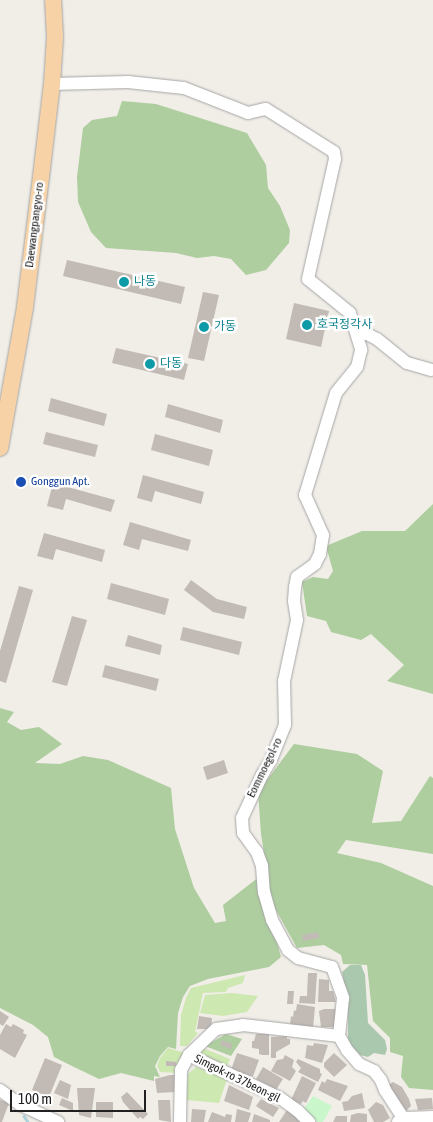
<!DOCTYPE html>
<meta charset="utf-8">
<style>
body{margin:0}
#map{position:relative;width:433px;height:1122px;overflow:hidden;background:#f1eee8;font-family:"Asap Condensed","Noto Sans KR",sans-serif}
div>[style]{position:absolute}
.grass>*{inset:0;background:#cde8b1}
.forest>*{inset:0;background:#aece9f}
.cemetery>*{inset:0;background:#aac8ae}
.park>*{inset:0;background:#c9f7cb}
.stream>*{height:2.5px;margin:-1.25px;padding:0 1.25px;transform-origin:1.25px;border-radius:1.25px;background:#abd2dc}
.building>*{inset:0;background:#c1bab5}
.roads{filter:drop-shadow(0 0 1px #a5a5a5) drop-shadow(0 0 1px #a5a5a5)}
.minor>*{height:12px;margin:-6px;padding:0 6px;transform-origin:6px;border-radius:6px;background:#fff}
.major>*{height:16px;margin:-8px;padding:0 8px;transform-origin:8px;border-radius:8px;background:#f7d2a6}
.dots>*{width:14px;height:14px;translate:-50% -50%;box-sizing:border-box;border:2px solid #fff;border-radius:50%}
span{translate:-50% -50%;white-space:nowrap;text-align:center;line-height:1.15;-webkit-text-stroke:5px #fff;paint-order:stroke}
.street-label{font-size:12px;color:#212121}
.culture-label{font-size:12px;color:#0d838f}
.left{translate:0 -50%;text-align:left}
.transit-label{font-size:12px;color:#164399}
.scale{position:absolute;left:10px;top:1090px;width:136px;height:22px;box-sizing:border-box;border:2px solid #212121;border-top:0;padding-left:6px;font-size:15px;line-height:18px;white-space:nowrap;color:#212121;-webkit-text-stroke:4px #fff;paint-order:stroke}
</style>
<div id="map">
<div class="grass">
<i style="clip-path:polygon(245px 975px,243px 983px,228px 988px,226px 992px,203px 993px,195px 1032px,198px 1033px,187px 1046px,180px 1046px,181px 1015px,186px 998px,191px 988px)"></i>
<i style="clip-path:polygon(232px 993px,258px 996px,247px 1012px,223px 1016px,200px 1013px,205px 995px)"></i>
<i style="clip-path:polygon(168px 1048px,185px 1053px,177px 1073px,160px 1072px,157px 1066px,160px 1058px)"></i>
<i style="clip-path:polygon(203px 1048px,230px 1059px,227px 1066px,197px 1055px)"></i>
<i style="clip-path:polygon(196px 1067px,227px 1079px,219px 1103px,186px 1100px,188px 1074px)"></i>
</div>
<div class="forest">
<i style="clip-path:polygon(122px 101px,156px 104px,247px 133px,266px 165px,268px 188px,280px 206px,290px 230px,289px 243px,266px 270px,246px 275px,231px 259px,214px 256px,197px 258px,176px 253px,106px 248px,91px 232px,78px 202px,77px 177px,83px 128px,92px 120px,117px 116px)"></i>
<i style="clip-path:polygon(433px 504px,433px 694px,387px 681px,404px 665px,371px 634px,361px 640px,331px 632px,326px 621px,307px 616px,302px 582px,313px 577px,328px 579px,333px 571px,326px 546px,362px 531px,405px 531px)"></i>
<i style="clip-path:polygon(0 708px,14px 712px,7px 722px,21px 730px,39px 727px,62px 744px,35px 763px,60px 764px,83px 756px,108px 760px,171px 788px,175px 829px,194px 888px,215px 923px,226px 921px,223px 905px,259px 877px,281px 957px,269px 967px,208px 979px,190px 986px,183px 997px,178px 1013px,176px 1049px,168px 1047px,160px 1056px,155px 1066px,160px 1077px,154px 1076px,154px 1081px,121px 1073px,99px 1079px,72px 1066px,54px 1057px,48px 1037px,33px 1025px,0 1008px)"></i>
<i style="clip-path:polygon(294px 744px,357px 754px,383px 771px,372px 823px,401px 821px,430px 776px,433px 778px,433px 854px,346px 840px,337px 853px,381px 863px,433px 886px,433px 1090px,409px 1088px,401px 1077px,403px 1056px,390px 1052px,390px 1038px,373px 1021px,367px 965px,343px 964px,341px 955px,324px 945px,297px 948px,272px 903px,261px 834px,258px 792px)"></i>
<i style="clip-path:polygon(226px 1034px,242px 1039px,231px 1056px,205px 1046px)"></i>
</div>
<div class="cemetery">
<i style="clip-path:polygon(350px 965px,361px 965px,365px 975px,368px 1023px,385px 1040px,387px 1049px,385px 1055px,374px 1053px,368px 1057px,360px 1055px,348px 1042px,348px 1004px,342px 972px)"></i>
</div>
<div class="park">
<i style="clip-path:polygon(313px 1096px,332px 1106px,323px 1122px,317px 1122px,303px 1110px)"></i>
</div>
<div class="stream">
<i style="left:24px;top:1116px;width:7px;rotate:56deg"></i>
</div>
<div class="building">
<i style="clip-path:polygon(67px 260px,185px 287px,181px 304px,63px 276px)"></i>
<i style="clip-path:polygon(203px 292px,219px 295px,204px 361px,188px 358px)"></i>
<i style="clip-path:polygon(294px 303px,329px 311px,321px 347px,286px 339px)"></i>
<i style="clip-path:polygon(116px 348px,188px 364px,184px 380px,112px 363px)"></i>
<i style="clip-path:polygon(51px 398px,107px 414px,104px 426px,48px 411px)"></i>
<i style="clip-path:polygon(168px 404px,223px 420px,220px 433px,165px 417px)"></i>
<i style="clip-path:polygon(46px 432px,98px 445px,95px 457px,43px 444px)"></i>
<i style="clip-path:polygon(155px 434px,213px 450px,209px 466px,151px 450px)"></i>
<i style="clip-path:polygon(143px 475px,204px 492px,201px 504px,155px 491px,152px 502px,137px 498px)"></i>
<i style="clip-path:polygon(53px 483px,115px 500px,111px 512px,66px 499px,63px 510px,47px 506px)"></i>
<i style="clip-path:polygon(130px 522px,191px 540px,188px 551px,142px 539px,139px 550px,123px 545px)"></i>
<i style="clip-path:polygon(44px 533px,105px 550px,102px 562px,56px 549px,53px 560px,37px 556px)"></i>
<i style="clip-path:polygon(191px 580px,217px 599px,247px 607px,244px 619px,213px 612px,184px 590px)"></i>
<i style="clip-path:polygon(111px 583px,169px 599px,165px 615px,107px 599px)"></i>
<i style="clip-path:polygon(19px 586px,33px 590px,6px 683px,0 681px,0 651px)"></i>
<i style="clip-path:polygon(72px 616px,87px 620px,67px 686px,52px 682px)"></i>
<i style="clip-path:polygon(183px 627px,242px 642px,239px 655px,180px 640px)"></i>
<i style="clip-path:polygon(128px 635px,162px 645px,160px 655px,125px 646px)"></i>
<i style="clip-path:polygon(105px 665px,159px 679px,156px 691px,102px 677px)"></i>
<i style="clip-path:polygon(224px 760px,228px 773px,207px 780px,203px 767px)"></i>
<i style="clip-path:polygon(318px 932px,319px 938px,303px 941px,302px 935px)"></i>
<i style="clip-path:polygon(308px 973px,317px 973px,315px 1004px,299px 1003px,300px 996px,307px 996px)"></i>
<i style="clip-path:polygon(319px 979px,329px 980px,329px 991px,333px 991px,336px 1002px,318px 1002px)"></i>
<i style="clip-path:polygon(288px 991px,294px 991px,293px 1004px,287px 1004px)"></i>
<i style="clip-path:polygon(297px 1004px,315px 1007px,313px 1028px,290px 1025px,291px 1016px,293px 1017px,294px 1010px,296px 1011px)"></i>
<i style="clip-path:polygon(324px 1009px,336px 1009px,336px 1027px,321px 1027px,319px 1011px)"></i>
<i style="clip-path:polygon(0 1011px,9px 1017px,3px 1026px,0 1024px)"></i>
<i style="clip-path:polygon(199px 1016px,212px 1018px,211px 1029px,197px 1029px)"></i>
<i style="clip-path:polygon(6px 1024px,11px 1027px,13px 1024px,24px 1030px,23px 1033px,27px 1035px,15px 1058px,0 1049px,0 1035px)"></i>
<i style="clip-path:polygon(256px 1034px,269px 1034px,269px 1055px,262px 1055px,259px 1054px,259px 1049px,252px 1048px,252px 1041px,254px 1041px)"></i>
<i style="clip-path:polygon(287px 1036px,287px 1039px,290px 1039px,290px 1044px,276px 1052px,276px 1058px,271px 1058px,271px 1037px)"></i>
<i style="clip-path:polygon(222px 1040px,232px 1044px,231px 1049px,220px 1045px)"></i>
<i style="clip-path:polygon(314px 1043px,328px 1045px,322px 1063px,305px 1058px,307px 1045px,313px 1046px)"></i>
<i style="clip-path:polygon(237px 1053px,259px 1060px,252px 1079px,231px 1070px)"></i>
<i style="clip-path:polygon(334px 1053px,347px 1065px,334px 1077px,324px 1067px,324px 1063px)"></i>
<i style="clip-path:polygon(285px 1055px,294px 1060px,292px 1067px,296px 1071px,290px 1081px,271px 1071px,277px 1060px,283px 1059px)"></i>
<i style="clip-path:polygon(45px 1058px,62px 1065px,49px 1097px,32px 1090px)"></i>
<i style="clip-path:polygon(298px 1059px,320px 1069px,320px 1073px,322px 1074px,318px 1082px,298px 1072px,301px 1068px,296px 1062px)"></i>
<i style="clip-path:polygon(166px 1061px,176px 1062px,176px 1066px,166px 1066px)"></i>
<i style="clip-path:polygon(263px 1067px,283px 1079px,276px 1090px,256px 1079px)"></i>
<i style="clip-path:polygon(170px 1075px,176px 1075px,175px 1092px,157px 1093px,155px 1079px)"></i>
<i style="clip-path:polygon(302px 1076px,316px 1083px,306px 1103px,303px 1101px,301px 1104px,291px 1100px)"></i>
<i style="clip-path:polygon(327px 1079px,348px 1086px,340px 1101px,318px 1090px,322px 1081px,325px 1083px)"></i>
<i style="clip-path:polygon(60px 1080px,71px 1085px,68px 1099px,54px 1093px)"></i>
<i style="clip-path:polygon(393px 1082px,402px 1087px,409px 1099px,411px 1106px,404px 1113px,387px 1086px)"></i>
<i style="clip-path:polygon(229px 1085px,253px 1097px,249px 1110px,224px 1101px)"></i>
<i style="clip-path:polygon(77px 1088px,95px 1088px,91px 1118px,79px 1115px)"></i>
<i style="clip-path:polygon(127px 1092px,148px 1114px,143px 1119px,140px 1117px,138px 1119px,123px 1102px,121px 1097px)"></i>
<i style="clip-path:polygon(362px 1093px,365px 1108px,344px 1111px,342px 1102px,348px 1101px,352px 1096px)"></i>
<i style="clip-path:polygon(62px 1098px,73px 1103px,73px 1111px,59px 1105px)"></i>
<i style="clip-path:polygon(432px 1098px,433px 1109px,418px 1110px,415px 1099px)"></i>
<i style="clip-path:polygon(261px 1099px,279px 1108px,273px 1117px,256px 1106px)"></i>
<i style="clip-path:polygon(0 1100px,9px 1103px,2px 1122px,0 1122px)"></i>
<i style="clip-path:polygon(158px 1100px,170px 1100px,171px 1122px,159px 1120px)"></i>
<i style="clip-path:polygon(96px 1102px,113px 1102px,113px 1118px,96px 1117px)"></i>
<i style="clip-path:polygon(376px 1102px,383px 1105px,390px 1118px,383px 1122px,374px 1122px,368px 1110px)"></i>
<i style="clip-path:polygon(192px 1109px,206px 1110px,204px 1122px,191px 1122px)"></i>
<i style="clip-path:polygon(237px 1109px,251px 1113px,248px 1122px,235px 1122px)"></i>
<i style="clip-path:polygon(287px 1110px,303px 1122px,279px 1122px)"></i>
<i style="clip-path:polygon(212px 1112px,225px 1117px,226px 1114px,232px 1115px,231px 1122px,208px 1122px)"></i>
<i style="clip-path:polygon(358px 1113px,367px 1114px,367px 1122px,350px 1122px,351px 1115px)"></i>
<i style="clip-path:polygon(254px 1114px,270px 1120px,270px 1122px,252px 1122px)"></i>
<i style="clip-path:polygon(336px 1116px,347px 1116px,347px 1122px,333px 1122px)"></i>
</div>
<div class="roads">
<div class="minor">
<i style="left:52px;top:84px;width:76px;rotate:-1.5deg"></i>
<i style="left:128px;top:82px;width:56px;rotate:6.1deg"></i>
<i style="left:184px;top:88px;width:69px;rotate:21.3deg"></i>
<i style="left:248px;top:113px;width:18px;rotate:-13deg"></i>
<i style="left:266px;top:109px;width:80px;rotate:32.3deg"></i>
<i style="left:334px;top:152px;width:7px;rotate:82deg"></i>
<i style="left:335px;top:159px;width:123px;rotate:102.7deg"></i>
<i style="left:308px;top:279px;width:54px;rotate:39deg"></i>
<i style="left:350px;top:313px;width:39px;rotate:73deg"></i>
<i style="left:361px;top:350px;width:17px;rotate:103deg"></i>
<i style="left:357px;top:367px;width:33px;rotate:129deg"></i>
<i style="left:336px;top:393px;width:107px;rotate:106.9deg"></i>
<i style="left:305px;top:495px;width:44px;rotate:65.8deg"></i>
<i style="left:323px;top:535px;width:19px;rotate:99deg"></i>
<i style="left:320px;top:554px;width:11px;rotate:117deg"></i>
<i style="left:315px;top:564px;width:22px;rotate:144deg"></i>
<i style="left:297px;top:577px;width:10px;rotate:101deg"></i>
<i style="left:295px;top:587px;width:14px;rotate:94deg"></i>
<i style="left:294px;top:601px;width:19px;rotate:81deg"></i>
<i style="left:297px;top:620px;width:62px;rotate:102deg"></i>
<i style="left:284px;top:681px;width:44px;rotate:88.7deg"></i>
<i style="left:285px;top:725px;width:38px;rotate:112deg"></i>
<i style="left:271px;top:760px;width:17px;rotate:121deg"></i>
<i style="left:262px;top:775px;width:47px;rotate:114.9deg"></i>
<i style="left:242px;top:818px;width:15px;rotate:86deg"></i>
<i style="left:243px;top:833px;width:24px;rotate:54deg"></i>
<i style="left:257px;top:852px;width:15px;rotate:70deg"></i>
<i style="left:262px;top:866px;width:26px;rotate:86deg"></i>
<i style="left:264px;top:892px;width:29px;rotate:74deg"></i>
<i style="left:272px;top:920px;width:34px;rotate:62deg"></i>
<i style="left:288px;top:950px;width:13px;rotate:39deg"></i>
<i style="left:298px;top:958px;width:35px;rotate:15deg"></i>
<i style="left:332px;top:967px;width:33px;rotate:70deg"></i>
<i style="left:343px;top:998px;width:38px;rotate:96deg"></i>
<i style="left:339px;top:1036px;width:16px;rotate:60deg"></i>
<i style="left:347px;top:1050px;width:18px;rotate:49deg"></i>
<i style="left:359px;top:1064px;width:17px;rotate:25deg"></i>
<i style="left:374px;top:1071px;width:11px;rotate:52deg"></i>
<i style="left:381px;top:1080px;width:11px;rotate:68deg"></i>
<i style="left:385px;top:1090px;width:33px;rotate:57deg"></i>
<i style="left:358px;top:333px;width:9px;rotate:6deg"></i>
<i style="left:367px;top:334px;width:11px;rotate:27deg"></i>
<i style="left:377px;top:339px;width:38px;rotate:39deg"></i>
<i style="left:407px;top:363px;width:25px;rotate:16deg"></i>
<i style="left:189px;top:1055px;width:101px;rotate:25.3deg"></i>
<i style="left:280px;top:1098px;width:22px;rotate:36deg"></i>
<i style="left:298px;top:1111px;width:16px;rotate:45deg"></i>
<i style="left:0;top:1090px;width:26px;rotate:36deg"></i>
<i style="left:21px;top:1105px;width:41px;rotate:24.7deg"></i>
<i style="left:180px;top:1122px;width:52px;rotate:-88.9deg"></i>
<i style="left:181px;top:1070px;width:17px;rotate:-62deg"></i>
<i style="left:189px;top:1055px;width:37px;rotate:-44deg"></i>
<i style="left:216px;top:1029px;width:27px;rotate:-8deg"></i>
<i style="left:243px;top:1025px;width:97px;rotate:6.5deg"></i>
<i style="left:398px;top:1122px;width:6px;rotate:-39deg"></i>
<i style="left:403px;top:1118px;width:30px;rotate:-2deg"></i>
</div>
<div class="major">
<i style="left:0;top:448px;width:143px;rotate:-79.9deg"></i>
<i style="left:25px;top:307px;width:131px;rotate:-83deg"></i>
<i style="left:41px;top:177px;width:94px;rotate:-83.3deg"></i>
<i style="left:52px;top:84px;width:47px;rotate:-86.3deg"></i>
<i style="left:55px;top:37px;width:37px;rotate:-93deg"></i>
</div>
</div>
<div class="dots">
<i style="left:124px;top:282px;background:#0f9aa8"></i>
<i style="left:307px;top:325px;background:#0f9aa8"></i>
<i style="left:204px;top:327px;background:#0f9aa8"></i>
<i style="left:150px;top:364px;background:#0f9aa8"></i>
<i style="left:21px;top:482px;background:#1a4fb4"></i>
</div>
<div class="street-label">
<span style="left:35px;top:225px;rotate:-83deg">Daewangpangyo-ro</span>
<span style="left:265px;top:768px;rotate:-64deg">Eommoegol-ro</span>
<span style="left:237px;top:1079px;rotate:26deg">Simgok-ro 37beon-gil</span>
</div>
<div class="culture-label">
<span class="left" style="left:134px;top:282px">나동</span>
<span class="left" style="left:317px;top:325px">호국정각사</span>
<span class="left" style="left:214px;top:327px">가동</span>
<span class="left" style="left:160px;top:364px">다동</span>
</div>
<div class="transit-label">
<span class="left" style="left:31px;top:482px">Gonggun Apt.</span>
</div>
<div class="scale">100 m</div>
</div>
